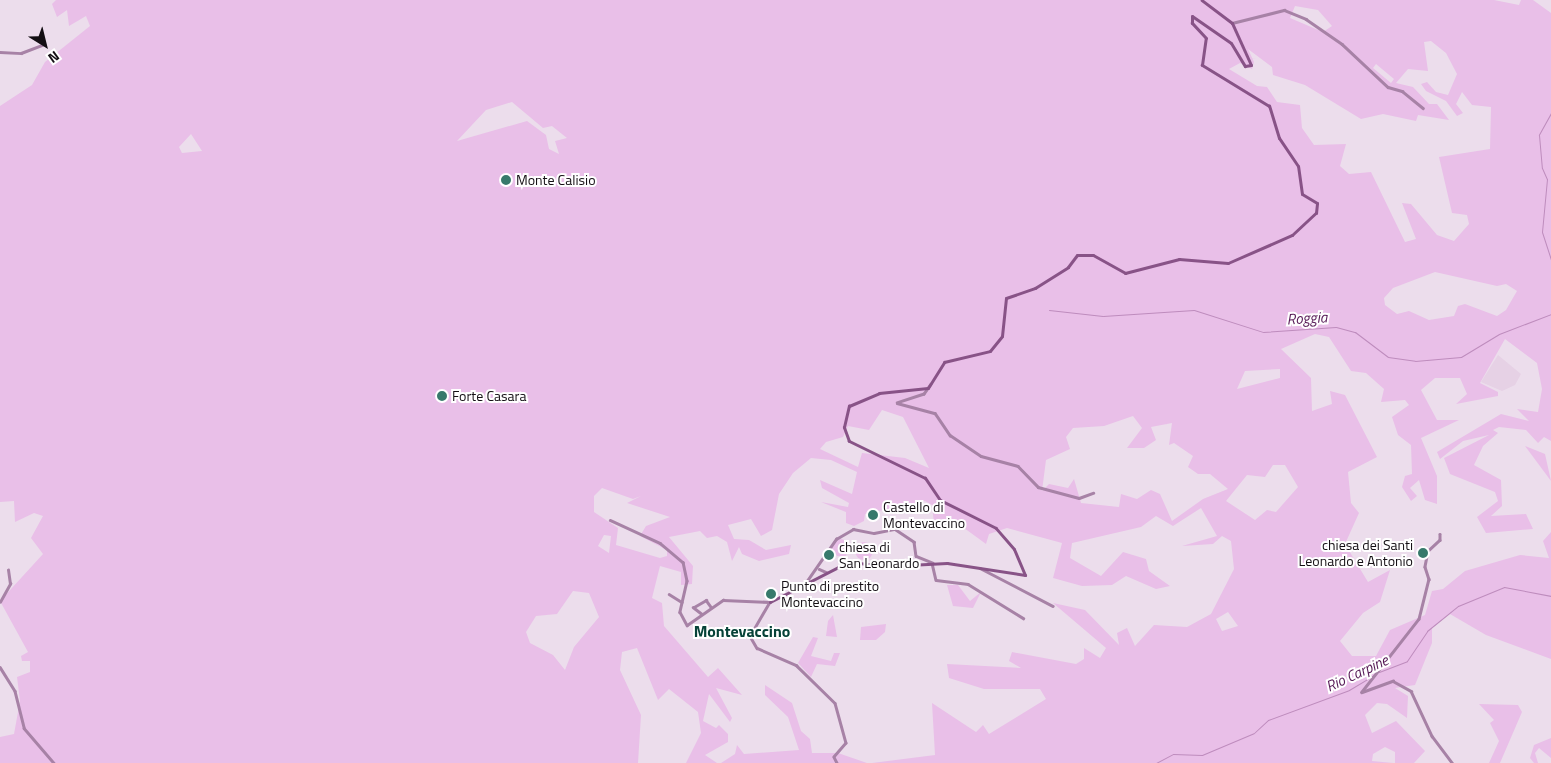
<!DOCTYPE html>
<style>
body{margin:0}
#map{position:relative;width:1551px;height:763px;overflow:hidden;background:#ecddec;font-family:"Titillium Web",sans-serif}
div>[style]{position:absolute}
.built>*{inset:0;background:#e6d1e5}
.green>*{inset:0;background:#e9bfe8}
.round{border-radius:50%}
.stream>*{height:1px;margin:-0.5px;padding:0 0.5px;transform-origin:0.5px;border-radius:0.5px;background:#be8cbd}
.street>*{height:2.5px;margin:-1.25px;padding:0 1.25px;transform-origin:1.25px;border-radius:1.25px;background:#a782a6}
.secondary>*{height:3px;margin:-1.5px;padding:0 1.5px;transform-origin:1.5px;border-radius:1.5px;background:#885387}
.dots>*{width:14px;height:14px;translate:-50% -50%;box-sizing:border-box;border:2px solid #fff;border-radius:50%}
span{translate:-50% -50%;white-space:nowrap;text-align:center;line-height:1.15;-webkit-text-stroke:4px #fff;paint-order:stroke}
.poi-label{font-size:14px;color:#130e13}
.left{translate:0 -50%;text-align:left}
.right{translate:-100% -50%;text-align:right}
.water-label{font-size:15px;color:#551855;font-style:italic}
.quarter-label{font-size:16px;color:#064238;font-weight:700}
.north{position:absolute;left:20px;top:20px;width:50px;height:50px;-webkit-text-stroke:4px #fff;paint-order:stroke;rotate:144deg;font-size:14px;font-weight:700;line-height:20px;text-align:center;color:#130e13}
.north::after{content:'';display:block;margin:auto;width:18px;height:22px;background:#130e13;clip-path:polygon(50% 0,100% 100%,50% 72%,0 100%)}
</style>
<div id="map">
<div class="built">
<i style="clip-path:polygon(1498px 355px,1521px 374px,1515px 385px,1502px 391px,1481px 382px)"></i>
</div>
<div class="green">
<i style="clip-path:polygon(evenodd,56px 0,1494px 0,1519px 5px,1521px 0,1533px 0,1551px 13px,1551px 441px,1544px 437px,1538px 443px,1526px 430px,1499px 427px,1493px 430px,1498px 433px,1483px 446px,1474px 465px,1501px 480px,1502px 506px,1491px 516px,1526px 514px,1533px 529px,1486px 533px,1477px 517px,1498px 501px,1495px 492px,1450px 474px,1444px 458px,1489px 435px,1463px 441px,1440px 459px,1437px 452px,1501px 414px,1529px 421px,1517px 409px,1538px 412px,1542px 389px,1537px 363px,1505px 339px,1480px 383px,1498px 392px,1498px 396px,1456px 404px,1467px 394px,1460px 378px,1435px 378px,1421px 390px,1437px 420px,1459px 420px,1421px 438px,1437px 476px,1437px 504px,1425px 500px,1419px 480px,1410px 488px,1417px 496px,1411px 501px,1402px 487px,1405px 476px,1412px 474px,1411px 445px,1398px 435px,1392px 417px,1409px 405px,1405px 400px,1381px 402px,1384px 389px,1366px 373px,1351px 371px,1329px 337px,1315px 334px,1281px 349px,1311px 378px,1312px 411px,1332px 404px,1330px 391px,1345px 395px,1377px 457px,1348px 472px,1351px 503px,1359px 513px,1345px 544px,1368px 582px,1390px 570px,1380px 602px,1363px 613px,1340px 641px,1352px 656px,1376px 656px,1390px 630px,1425px 615px,1432px 591px,1443px 589px,1465px 571px,1520px 555px,1549px 558px,1543px 541px,1551px 532px,1551px 659px,1486px 635px,1450px 614px,1432px 628px,1432px 643px,1415px 685px,1395px 688px,1408px 696px,1407px 718px,1387px 704px,1377px 703px,1365px 715px,1372px 733px,1396px 721px,1425px 751px,1414px 763px,1395px 763px,1395px 752px,1385px 747px,1373px 754px,1372px 761px,1393px 763px,872px 763px,935px 755px,932px 703px,976px 732px,983px 725px,989px 734px,1046px 699px,1040px 689px,984px 689px,949px 678px,947px 664px,1021px 668px,1009px 661px,1012px 652px,1076px 664px,1084px 659px,1084px 648px,1100px 658px,1106px 648px,1053px 603px,1085px 610px,1119px 645px,1117px 633px,1127px 628px,1135px 646px,1154px 625px,1187px 627px,1211px 614px,1234px 569px,1231px 541px,1222px 536px,1213px 544px,1182px 546px,1217px 536px,1201px 508px,1173px 526px,1156px 516px,1141px 527px,1072px 543px,1070px 558px,1101px 576px,1123px 552px,1146px 559px,1149px 571px,1170px 586px,1156px 589px,1126px 576px,1112px 585px,1082px 586px,1053px 578px,1062px 543px,1007px 528px,989px 534px,986px 544px,960px 525px,934px 523px,932px 505px,925px 501px,865px 514px,864px 521px,854px 526px,846px 523px,846px 512px,821px 502px,848px 507px,849px 503px,822px 488px,820px 480px,852px 494px,857px 472px,831px 460px,811px 458px,793px 473px,779px 494px,772px 530px,761px 536px,751px 519px,728px 525px,734px 539px,749px 540px,766px 550px,791px 545px,789px 554px,759px 561px,742px 554px,739px 547px,732px 561px,727px 542px,717px 536px,707px 538px,700px 531px,669px 537px,693px 566px,692px 584px,681px 585px,681px 572px,660px 566px,652px 598px,662px 603px,664px 626px,708px 677px,718px 668px,742px 695px,716px 688px,732px 718px,730px 722px,709px 694px,703px 721px,716px 728px,719px 725px,728px 734px,728px 742px,705px 755px,717px 763px,686px 763px,701px 733px,698px 712px,669px 689px,658px 700px,637px 648px,622px 652px,620px 670px,641px 715px,638px 763px,0 763px,0 737px,14px 734px,20px 701px,17px 677px,30px 672px,30px 661px,22px 661px,21px 656px,28px 652px,0 601px,43px 554px,31px 538px,43px 516px,34px 513px,15px 522px,14px 501px,0 502px,0 106px,32px 85px,45px 62px,90px 26px,86px 16px,69px 26px,67px 10px,57px 17px,52px 4px,56px 0,1295px 6px,1318px 10px,1332px 26px,1323px 32px,1290px 18px,1295px 6px,56px 0,1431px 41px,1446px 53px,1457px 74px,1448px 95px,1436px 92px,1427px 82px,1421px 84px,1426px 91px,1446px 101px,1457px 116px,1463px 113px,1456px 104px,1462px 92px,1472px 105px,1491px 107px,1490px 149px,1439px 157px,1452px 213px,1467px 215px,1469px 224px,1454px 241px,1437px 235px,1411px 204px,1402px 203px,1416px 239px,1405px 242px,1371px 172px,1349px 174px,1340px 166px,1346px 144px,1314px 145px,1302px 128px,1300px 105px,1277px 102px,1267px 87px,1257px 86px,1229px 69px,1240px 63px,1252px 69px,1254px 62px,1248px 49px,1272px 67px,1273px 75px,1305px 85px,1361px 119px,1383px 114px,1416px 121px,1418px 115px,1449px 120px,1437px 104px,1429px 104px,1413px 87px,1396px 83px,1408px 69px,1428px 71px,1424px 42px,1431px 41px,56px 0,1376px 64px,1394px 79px,1391px 83px,1373px 68px,1376px 64px,56px 0,512px 102px,543px 128px,552px 126px,567px 138px,555px 141px,559px 154px,549px 149px,546px 135px,527px 121px,457px 141px,486px 110px,512px 102px,56px 0,191px 134px,202px 151px,182px 153px,179px 147px,191px 134px,56px 0,1435px 272px,1497px 286px,1506px 284px,1517px 291px,1506px 310px,1497px 316px,1465px 304px,1458px 306px,1454px 316px,1429px 320px,1409px 311px,1397px 314px,1385px 305px,1384px 298px,1393px 288px,1435px 272px,56px 0,1280px 369px,1280px 378px,1237px 389px,1245px 371px,1280px 369px,56px 0,882px 410px,903px 417px,929px 468px,905px 458px,862px 453px,858px 467px,820px 449px,826px 442px,843px 437px,848px 426px,869px 430px,882px 410px,56px 0,1133px 416px,1142px 428px,1127px 448px,1144px 448px,1156px 440px,1151px 427px,1172px 423px,1169px 445px,1174px 443px,1193px 456px,1188px 467px,1198px 474px,1210px 474px,1228px 489px,1203px 499px,1172px 521px,1160px 494px,1151px 490px,1137px 499px,1121px 494px,1119px 507px,1081px 503px,1074px 479px,1068px 488px,1049px 484px,1042px 491px,1046px 460px,1070px 449px,1066px 437px,1073px 428px,1104px 426px,1133px 416px,56px 0,1273px 465px,1285px 465px,1298px 487px,1276px 512px,1267px 510px,1255px 520px,1226px 501px,1247px 475px,1265px 477px,1273px 465px,56px 0,602px 488px,633px 499px,641px 496px,627px 503px,670px 517px,646px 526px,640px 536px,667px 550px,667px 556px,660px 558px,616px 545px,618px 528px,594px 512px,594px 496px,602px 488px,56px 0,604px 535px,611px 536px,609px 553px,598px 546px,604px 535px,56px 0,573px 591px,589px 593px,599px 617px,574px 647px,565px 670px,553px 655px,530px 643px,526px 632px,536px 616px,557px 614px,573px 591px,56px 0,1228px 612px,1238px 626px,1222px 631px,1216px 619px,1228px 612px)"></i>
<i style="clip-path:polygon(1525px 446px,1545px 454px,1551px 481px)"></i>
<i style="clip-path:polygon(839px 538px,849px 542px,846px 556px,837px 556px,831px 547px)"></i>
<i class="round" style="left:855px;top:542px;width:18px;height:18px"></i>
<i style="clip-path:polygon(947px 585px,958px 585px,970px 601px,981px 592px,973px 608px,953px 606px)"></i>
<i style="clip-path:polygon(833px 615px,837px 637px,826px 636px,828px 621px)"></i>
<i style="clip-path:polygon(886px 624px,885px 632px,876px 640px,860px 640px,861px 627px)"></i>
<i style="clip-path:polygon(813px 637px,818px 638px,811px 656px,831px 661px,834px 653px,840px 653px,835px 666px,817px 664px,811px 677px,798px 663px)"></i>
<i style="clip-path:polygon(765px 685px,792px 703px,801px 731px,810px 739px,812px 753px,838px 753px,867px 763px,721px 763px,735px 754px,737px 745px,744px 754px,799px 750px,788px 717px,765px 695px)"></i>
<i style="clip-path:polygon(1479px 704px,1518px 705px,1522px 712px,1500px 763px,1489px 763px,1499px 741px,1490px 723px,1494px 720px)"></i>
<i style="clip-path:polygon(1551px 738px,1551px 758px,1539px 748px,1535px 753px,1538px 763px,1534px 763px,1530px 758px,1534px 745px)"></i>
</div>
<div class="stream">
<i style="left:1551px;top:113px;width:25px;rotate:119deg"></i>
<i style="left:1539px;top:135px;width:33px;rotate:85deg"></i>
<i style="left:1542px;top:168px;width:12px;rotate:66deg"></i>
<i style="left:1547px;top:179px;width:53px;rotate:95.4deg"></i>
<i style="left:1542px;top:232px;width:29px;rotate:72deg"></i>
<i style="left:1049px;top:310px;width:54px;rotate:6.3deg"></i>
<i style="left:1103px;top:316px;width:91px;rotate:-3.8deg"></i>
<i style="left:1194px;top:310px;width:72px;rotate:17.7deg"></i>
<i style="left:1263px;top:332px;width:73px;rotate:-3.9deg"></i>
<i style="left:1336px;top:327px;width:20px;rotate:15deg"></i>
<i style="left:1355px;top:332px;width:41px;rotate:37.1deg"></i>
<i style="left:1388px;top:357px;width:27px;rotate:8deg"></i>
<i style="left:1415px;top:361px;width:46px;rotate:-5deg"></i>
<i style="left:1461px;top:357px;width:44px;rotate:-31.2deg"></i>
<i style="left:1499px;top:334px;width:56px;rotate:-21deg"></i>
<i style="left:1379px;top:672px;width:30px;rotate:-21deg"></i>
<i style="left:1407px;top:661px;width:36px;rotate:-56deg"></i>
<i style="left:1427px;top:631px;width:40px;rotate:-39deg"></i>
<i style="left:1458px;top:606px;width:50px;rotate:-22.4deg"></i>
<i style="left:1504px;top:587px;width:48px;rotate:10.8deg"></i>
<i style="left:1156px;top:763px;width:19px;rotate:-28deg"></i>
<i style="left:1173px;top:754px;width:29px;rotate:2deg"></i>
<i style="left:1202px;top:755px;width:56px;rotate:-22.9deg"></i>
<i style="left:1254px;top:733px;width:19px;rotate:-43deg"></i>
<i style="left:1268px;top:720px;width:86px;rotate:-20.3deg"></i>
<i style="left:1349px;top:690px;width:29px;rotate:-31deg"></i>
</div>
<div class="street">
<i style="left:1232px;top:23px;width:54px;rotate:-14deg"></i>
<i style="left:1284px;top:10px;width:24px;rotate:22deg"></i>
<i style="left:1306px;top:19px;width:44px;rotate:34.8deg"></i>
<i style="left:1342px;top:44px;width:63px;rotate:43.1deg"></i>
<i style="left:1388px;top:87px;width:15px;rotate:16deg"></i>
<i style="left:1402px;top:91px;width:27px;rotate:39deg"></i>
<i style="left:0;top:52px;width:21px;rotate:3deg"></i>
<i style="left:21px;top:53px;width:25px;rotate:-21deg"></i>
<i style="left:931px;top:384px;width:12px;rotate:125deg"></i>
<i style="left:924px;top:394px;width:28px;rotate:162deg"></i>
<i style="left:897px;top:403px;width:39px;rotate:15deg"></i>
<i style="left:935px;top:413px;width:27px;rotate:56deg"></i>
<i style="left:950px;top:435px;width:37px;rotate:34deg"></i>
<i style="left:981px;top:456px;width:38px;rotate:15deg"></i>
<i style="left:1018px;top:466px;width:29px;rotate:46deg"></i>
<i style="left:1038px;top:487px;width:42px;rotate:15deg"></i>
<i style="left:1079px;top:498px;width:15px;rotate:-20deg"></i>
<i style="left:610px;top:520px;width:55px;rotate:24.7deg"></i>
<i style="left:660px;top:543px;width:30px;rotate:40deg"></i>
<i style="left:683px;top:562px;width:19px;rotate:78deg"></i>
<i style="left:687px;top:581px;width:32px;rotate:103deg"></i>
<i style="left:680px;top:612px;width:15px;rotate:62deg"></i>
<i style="left:687px;top:625px;width:44px;rotate:-34.8deg"></i>
<i style="left:723px;top:600px;width:47px;rotate:2.4deg"></i>
<i style="left:770px;top:602px;width:39px;rotate:120deg"></i>
<i style="left:750px;top:636px;width:14px;rotate:60deg"></i>
<i style="left:757px;top:648px;width:43px;rotate:23.6deg"></i>
<i style="left:796px;top:665px;width:54px;rotate:44.3deg"></i>
<i style="left:835px;top:703px;width:41px;rotate:74.6deg"></i>
<i style="left:846px;top:743px;width:18px;rotate:131deg"></i>
<i style="left:834px;top:757px;width:7px;rotate:63deg"></i>
<i style="left:1440px;top:534px;width:6px;rotate:90deg"></i>
<i style="left:1440px;top:540px;width:16px;rotate:137deg"></i>
<i style="left:1428px;top:551px;width:16px;rotate:101deg"></i>
<i style="left:1425px;top:567px;width:13px;rotate:72deg"></i>
<i style="left:1429px;top:579px;width:41px;rotate:104deg"></i>
<i style="left:1419px;top:619px;width:93px;rotate:128deg"></i>
<i style="left:1362px;top:692px;width:33px;rotate:-20deg"></i>
<i style="left:1393px;top:681px;width:21px;rotate:29deg"></i>
<i style="left:1411px;top:691px;width:50px;rotate:65deg"></i>
<i style="left:1432px;top:736px;width:34px;rotate:53deg"></i>
<i style="left:932px;top:563px;width:17px;rotate:77deg"></i>
<i style="left:936px;top:580px;width:32px;rotate:7deg"></i>
<i style="left:968px;top:584px;width:65px;rotate:31.7deg"></i>
<i style="left:980px;top:568px;width:82px;rotate:27.5deg"></i>
<i style="left:819px;top:569px;width:8px;rotate:23deg"></i>
<i style="left:802px;top:588px;width:60px;rotate:-55.2deg"></i>
<i style="left:836px;top:539px;width:20px;rotate:-30deg"></i>
<i style="left:853px;top:529px;width:21px;rotate:11deg"></i>
<i style="left:874px;top:533px;width:21px;rotate:-11deg"></i>
<i style="left:895px;top:529px;width:23px;rotate:34deg"></i>
<i style="left:914px;top:542px;width:14px;rotate:82deg"></i>
<i style="left:916px;top:556px;width:18px;rotate:22deg"></i>
<i style="left:669px;top:594px;width:15px;rotate:32deg"></i>
<i style="left:0;top:602px;width:21px;rotate:-61deg"></i>
<i style="left:10px;top:584px;width:14px;rotate:-98deg"></i>
<i style="left:693px;top:607px;width:11px;rotate:38deg"></i>
<i style="left:694px;top:607px;width:14px;rotate:-30deg"></i>
<i style="left:706px;top:600px;width:9px;rotate:54deg"></i>
<i style="left:0;top:667px;width:28px;rotate:58deg"></i>
<i style="left:15px;top:691px;width:38px;rotate:76deg"></i>
<i style="left:24px;top:728px;width:46px;rotate:49.4deg"></i>
</div>
<div class="secondary">
<i style="left:770px;top:602px;width:88px;rotate:-27.1deg"></i>
<i style="left:848px;top:562px;width:41px;rotate:5.6deg"></i>
<i style="left:889px;top:566px;width:58px;rotate:-3deg"></i>
<i style="left:947px;top:563px;width:79px;rotate:8.7deg"></i>
<i style="left:1025px;top:575px;width:28px;rotate:-113deg"></i>
<i style="left:1014px;top:549px;width:28px;rotate:-131deg"></i>
<i style="left:996px;top:528px;width:63px;rotate:-153.4deg"></i>
<i style="left:940px;top:500px;width:27px;rotate:-124deg"></i>
<i style="left:925px;top:478px;width:85px;rotate:-154deg"></i>
<i style="left:849px;top:441px;width:15px;rotate:-110deg"></i>
<i style="left:844px;top:427px;width:22px;rotate:-77deg"></i>
<i style="left:849px;top:406px;width:33px;rotate:-23deg"></i>
<i style="left:879px;top:393px;width:49px;rotate:-5.8deg"></i>
<i style="left:928px;top:388px;width:31px;rotate:-58deg"></i>
<i style="left:944px;top:362px;width:47px;rotate:-13.4deg"></i>
<i style="left:990px;top:351px;width:19px;rotate:-51deg"></i>
<i style="left:1002px;top:336px;width:38px;rotate:-84deg"></i>
<i style="left:1006px;top:298px;width:31px;rotate:-19deg"></i>
<i style="left:1035px;top:288px;width:39px;rotate:-32deg"></i>
<i style="left:1068px;top:267px;width:15px;rotate:-53deg"></i>
<i style="left:1077px;top:255px;width:16px"></i>
<i style="left:1093px;top:255px;width:37px;rotate:29deg"></i>
<i style="left:1125px;top:273px;width:56px;rotate:-14.5deg"></i>
<i style="left:1179px;top:259px;width:49px;rotate:4.7deg"></i>
<i style="left:1228px;top:263px;width:70px;rotate:-23.6deg"></i>
<i style="left:1292px;top:235px;width:33px;rotate:-43deg"></i>
<i style="left:1316px;top:213px;width:10px;rotate:-84deg"></i>
<i style="left:1317px;top:203px;width:17px;rotate:-149deg"></i>
<i style="left:1302px;top:194px;width:28px;rotate:-98deg"></i>
<i style="left:1298px;top:166px;width:34px;rotate:-124deg"></i>
<i style="left:1279px;top:138px;width:34px;rotate:-107deg"></i>
<i style="left:1269px;top:106px;width:79px;rotate:-148.5deg"></i>
<i style="left:1202px;top:65px;width:27px;rotate:-82deg"></i>
<i style="left:1206px;top:38px;width:21px;rotate:-133deg"></i>
<i style="left:1192px;top:23px;width:7px;rotate:-90deg"></i>
<i style="left:1192px;top:16px;width:47px;rotate:34.7deg"></i>
<i style="left:1231px;top:43px;width:27px;rotate:59deg"></i>
<i style="left:1245px;top:66px;width:6px;rotate:-9deg"></i>
<i style="left:1251px;top:65px;width:46px;rotate:-114.3deg"></i>
<i style="left:1232px;top:23px;width:38px;rotate:-143deg"></i>
</div>
<div class="dots">
<i style="left:506px;top:180px;background:#37796b"></i>
<i style="left:442px;top:396px;background:#37796b"></i>
<i style="left:873px;top:515px;background:#37796b"></i>
<i style="left:1423px;top:553px;background:#37796b"></i>
<i style="left:829px;top:555px;background:#37796b"></i>
<i style="left:771px;top:594px;background:#37796b"></i>
</div>
<div class="poi-label">
<span class="left" style="left:516px;top:180px">Monte Calisio</span>
<span class="left" style="left:452px;top:396px">Forte Casara</span>
<span class="left" style="left:883px;top:515px">Castello di<br>Montevaccino</span>
<span class="right" style="left:1413px;top:553px">chiesa dei Santi<br>Leonardo e Antonio</span>
<span class="left" style="left:839px;top:555px">chiesa di<br>San Leonardo</span>
<span class="left" style="left:781px;top:594px">Punto di prestito<br>Montevaccino</span>
</div>
<div class="water-label">
<span style="left:1307px;top:318px;rotate:-3deg">Roggia</span>
<span style="left:1357px;top:673px;rotate:-25deg">Rio Carpine</span>
</div>
<div class="quarter-label">
<span style="left:742px;top:631px">Montevaccino</span>
</div>
<div class="north">N</div>
</div>
